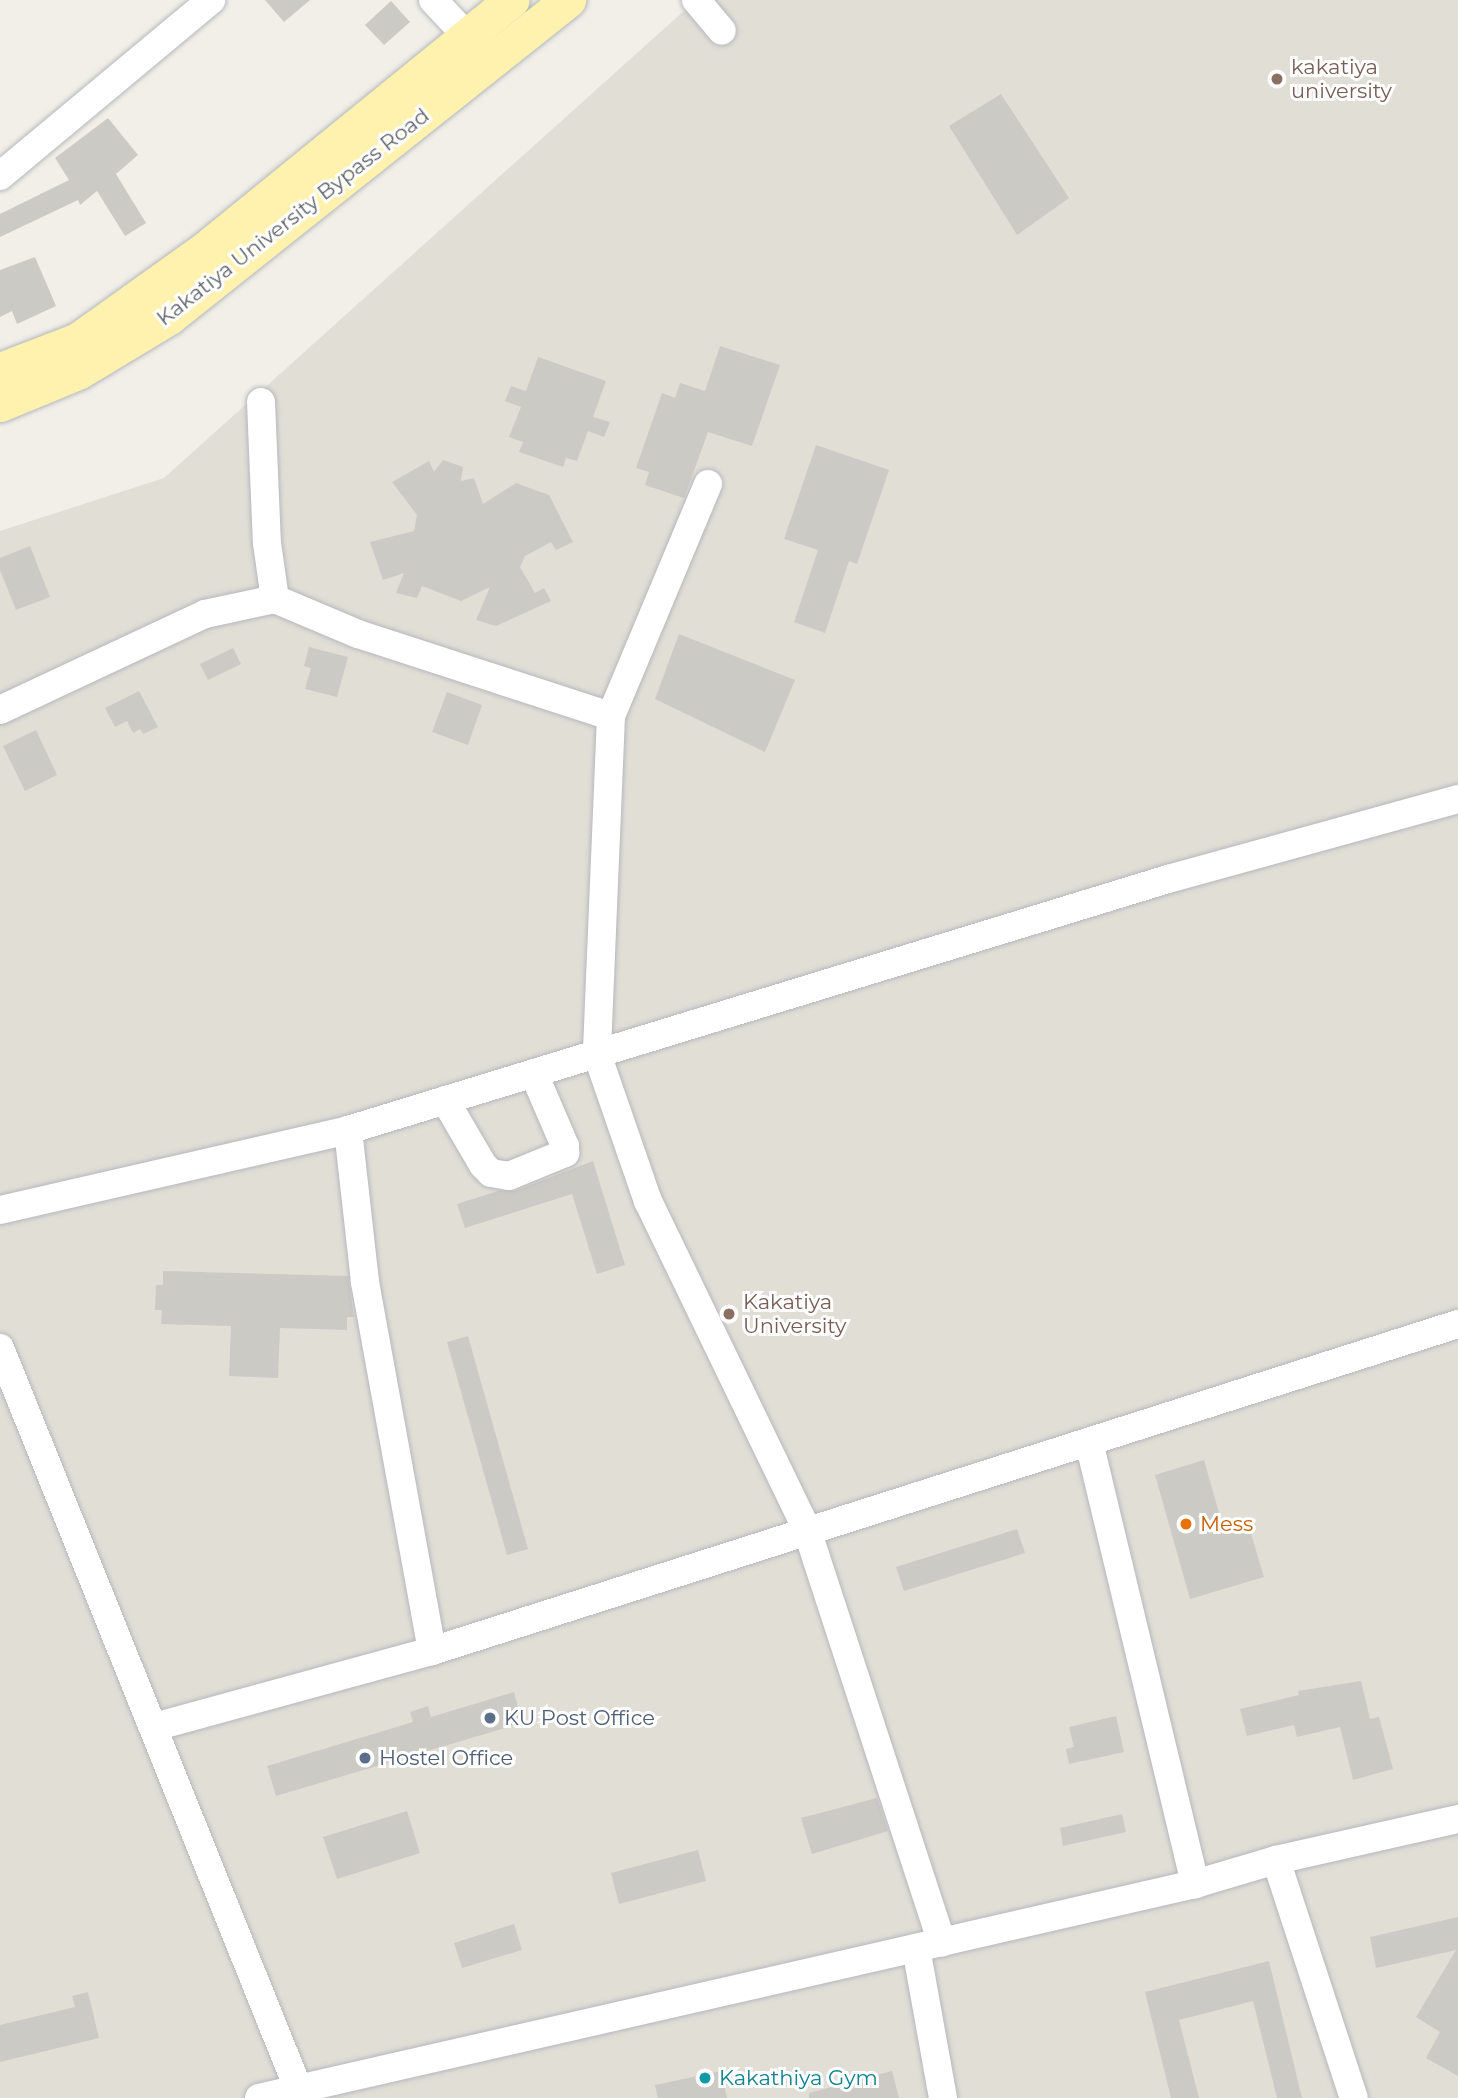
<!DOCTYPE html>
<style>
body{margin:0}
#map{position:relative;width:1458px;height:2098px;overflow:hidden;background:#f1efe8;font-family:Montserrat,sans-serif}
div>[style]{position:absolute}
.education>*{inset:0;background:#e1ded6}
.building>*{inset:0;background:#cccac5}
.roads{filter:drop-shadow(0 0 2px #b5b8bc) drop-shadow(0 0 2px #b5b8bc)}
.minor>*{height:28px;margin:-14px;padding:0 14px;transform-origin:14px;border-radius:14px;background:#fff}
.major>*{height:35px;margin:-17.5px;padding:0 17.5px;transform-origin:17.5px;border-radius:17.5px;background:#fff2af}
.dots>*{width:19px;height:19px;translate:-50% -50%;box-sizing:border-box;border:4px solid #fff;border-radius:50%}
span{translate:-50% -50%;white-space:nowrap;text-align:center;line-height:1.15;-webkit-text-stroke:6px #fff;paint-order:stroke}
.education-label{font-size:21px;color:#785e54}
.left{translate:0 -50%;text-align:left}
.street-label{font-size:21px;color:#5f6368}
.food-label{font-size:21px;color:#c56008}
.service-label{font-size:21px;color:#4e5e75}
.culture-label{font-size:21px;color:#0d838f}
</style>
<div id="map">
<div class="education">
<i style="clip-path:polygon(696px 0,1458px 0,1458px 2098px,0 2098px,0 531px,164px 478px)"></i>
</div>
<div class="building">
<i style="clip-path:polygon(265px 0,310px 0,284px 22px)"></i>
<i style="clip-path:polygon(391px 1px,410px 22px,384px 45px,365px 25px)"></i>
<i style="clip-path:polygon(1001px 94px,1069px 198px,1017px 235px,949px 126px)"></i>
<i style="clip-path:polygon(108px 118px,138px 155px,116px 174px,146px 223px,125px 236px,97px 191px,80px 205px,78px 200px,0 237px,0 214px,69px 180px,55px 158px)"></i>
<i style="clip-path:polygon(35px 257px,56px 306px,17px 324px,12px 311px,0 317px,0 270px)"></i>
<i style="clip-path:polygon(720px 346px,780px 365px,752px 446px,708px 432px,684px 498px,645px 485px,649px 472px,636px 468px,662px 393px,675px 398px,680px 383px,705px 391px)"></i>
<i style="clip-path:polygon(538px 357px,606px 381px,593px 417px,610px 422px,604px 437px,588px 431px,577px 461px,566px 458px,563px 467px,519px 452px,523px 442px,509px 437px,521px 407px,505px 401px,511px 386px,526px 391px)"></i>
<i style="clip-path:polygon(816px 445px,889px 470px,857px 564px,849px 561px,825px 633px,794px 622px,818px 550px,784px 539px)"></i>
<i style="clip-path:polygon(443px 460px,463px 467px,461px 481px,474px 478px,483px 504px,516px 483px,549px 495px,573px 542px,556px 550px,551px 542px,525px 556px,520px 567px,535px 593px,544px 588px,551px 601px,496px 626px,476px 620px,490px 587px,461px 601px,422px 586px,417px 598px,396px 593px,404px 573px,383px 580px,370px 542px,414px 531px,417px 515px,392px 482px,429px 461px,434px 472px)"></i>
<i style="clip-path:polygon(30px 546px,50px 597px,16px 610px,0 570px,0 558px)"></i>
<i style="clip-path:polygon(679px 634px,795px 680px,765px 752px,655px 699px)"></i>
<i style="clip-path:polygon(309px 647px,348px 657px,337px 697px,305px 689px,311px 668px,304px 666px)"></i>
<i style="clip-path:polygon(233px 648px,241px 664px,208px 680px,200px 664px)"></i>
<i style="clip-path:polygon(139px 691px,158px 727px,143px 734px,140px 729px,133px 733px,127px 721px,115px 727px,105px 708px)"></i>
<i style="clip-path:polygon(447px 692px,482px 705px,468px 745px,432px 732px)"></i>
<i style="clip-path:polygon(36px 730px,57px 775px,25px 791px,3px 746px)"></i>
<i style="clip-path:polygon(593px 1161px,625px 1265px,597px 1274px,572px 1194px,465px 1228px,457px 1204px,498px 1191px,515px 1191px)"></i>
<i style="clip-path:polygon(163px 1271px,348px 1276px,354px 1317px,347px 1317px,347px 1330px,280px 1328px,278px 1378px,229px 1376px,231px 1326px,161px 1324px,162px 1310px,155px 1310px,156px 1285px,163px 1285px)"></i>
<i style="clip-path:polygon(468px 1336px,528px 1549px,507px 1555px,447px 1342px)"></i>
<i style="clip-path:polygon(1204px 1460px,1225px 1534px,1249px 1527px,1264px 1577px,1190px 1599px,1155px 1475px)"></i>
<i style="clip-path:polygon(1017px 1529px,1025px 1553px,904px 1591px,896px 1567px)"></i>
<i style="clip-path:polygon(1361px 1681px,1370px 1719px,1379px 1717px,1393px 1769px,1353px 1780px,1340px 1727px,1297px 1737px,1294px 1725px,1247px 1736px,1240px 1709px,1299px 1695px,1298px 1691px)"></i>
<i style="clip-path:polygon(514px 1692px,522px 1723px,276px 1796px,267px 1766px,413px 1722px,410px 1712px,428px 1706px,431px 1717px)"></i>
<i style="clip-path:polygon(1116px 1716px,1124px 1752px,1069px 1764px,1066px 1749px,1074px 1747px,1069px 1727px)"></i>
<i style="clip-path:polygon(877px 1798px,888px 1831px,812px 1854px,801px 1818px)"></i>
<i style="clip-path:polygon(407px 1811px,420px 1853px,337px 1879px,323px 1837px)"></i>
<i style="clip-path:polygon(1122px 1814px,1126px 1832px,1063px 1846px,1060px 1828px)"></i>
<i style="clip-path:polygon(698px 1850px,706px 1881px,619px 1904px,611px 1873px)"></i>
<i style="clip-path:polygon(1458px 1917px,1458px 2076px,1426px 2058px,1440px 2032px,1416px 2017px,1456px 1950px,1376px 1968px,1370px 1937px)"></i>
<i style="clip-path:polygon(514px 1924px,522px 1950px,462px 1968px,454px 1943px)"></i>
<i style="clip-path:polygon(1269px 1961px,1302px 2098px,1277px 2098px,1253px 2001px,1179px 2020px,1199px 2098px,1171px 2098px,1145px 1992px)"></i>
<i style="clip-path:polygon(88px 1992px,99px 2038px,0 2062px,0 2025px,75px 2007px,72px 1996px)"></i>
<i style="clip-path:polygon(721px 2071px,727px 2098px,658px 2098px,655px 2085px)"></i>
<i style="clip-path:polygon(892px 2071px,899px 2098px,809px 2098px,809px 2093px)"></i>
</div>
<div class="roads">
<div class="minor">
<i style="left:433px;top:0;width:70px;rotate:46.7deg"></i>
<i style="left:696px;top:0;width:40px;rotate:50deg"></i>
<i style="left:0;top:176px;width:275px;rotate:-39.8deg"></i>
<i style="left:261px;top:402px;width:141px;rotate:87.6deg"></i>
<i style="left:267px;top:543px;width:57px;rotate:81.9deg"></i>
<i style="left:708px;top:484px;width:251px;rotate:112.7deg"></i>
<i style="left:611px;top:716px;width:338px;rotate:92.4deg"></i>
<i style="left:597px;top:1054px;width:156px;rotate:70.9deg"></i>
<i style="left:648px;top:1201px;width:365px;rotate:64.2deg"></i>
<i style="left:807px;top:1530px;width:434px;rotate:71.9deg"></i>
<i style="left:0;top:710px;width:226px;rotate:-25.1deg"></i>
<i style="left:205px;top:614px;width:72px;rotate:-12.1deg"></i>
<i style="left:275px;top:599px;width:90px;rotate:22.9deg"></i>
<i style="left:358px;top:634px;width:266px;rotate:18deg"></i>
<i style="left:445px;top:1100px;width:75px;rotate:59.7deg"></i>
<i style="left:483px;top:1165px;width:11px;rotate:45deg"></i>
<i style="left:491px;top:1173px;width:18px;rotate:9deg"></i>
<i style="left:509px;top:1176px;width:61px;rotate:-22.3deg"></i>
<i style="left:565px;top:1153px;width:7px;rotate:-90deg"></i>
<i style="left:565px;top:1146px;width:78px;rotate:-113.3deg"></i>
<i style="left:348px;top:1130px;width:153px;rotate:83.6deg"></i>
<i style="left:365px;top:1282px;width:375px;rotate:79.7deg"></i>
<i style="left:0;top:1210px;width:357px;rotate:-12.9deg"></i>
<i style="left:348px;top:1130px;width:858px;rotate:-17.02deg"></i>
<i style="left:1168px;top:879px;width:301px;rotate:-15.4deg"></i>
<i style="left:0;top:1348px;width:809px;rotate:68.07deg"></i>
<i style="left:1089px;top:1442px;width:455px;rotate:76.5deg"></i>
<i style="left:154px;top:1727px;width:288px;rotate:-15.3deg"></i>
<i style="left:432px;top:1651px;width:1077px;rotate:-17.68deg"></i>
<i style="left:1276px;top:1860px;width:250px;rotate:71.9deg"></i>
<i style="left:916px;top:1948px;width:152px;rotate:79.8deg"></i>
<i style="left:259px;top:2098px;width:960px;rotate:-12.88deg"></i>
<i style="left:1195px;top:1884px;width:84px;rotate:-16.5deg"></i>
<i style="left:1276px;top:1860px;width:187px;rotate:-12.7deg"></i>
</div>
<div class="major">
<i style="left:0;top:370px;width:84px;rotate:-21deg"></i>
<i style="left:78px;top:340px;width:156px;rotate:-35.6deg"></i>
<i style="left:205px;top:249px;width:395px;rotate:-39.1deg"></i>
<i style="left:0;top:404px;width:84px;rotate:-22.3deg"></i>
<i style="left:78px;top:372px;width:106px;rotate:-31.1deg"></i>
<i style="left:169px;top:317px;width:510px;rotate:-38.47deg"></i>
</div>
</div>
<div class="dots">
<i style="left:1277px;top:79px;background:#8d6e63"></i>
<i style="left:729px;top:1314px;background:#8d6e63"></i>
<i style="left:1186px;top:1524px;background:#e8710a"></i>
<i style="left:490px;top:1718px;background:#5c6f8a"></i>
<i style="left:365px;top:1758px;background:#5c6f8a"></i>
<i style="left:705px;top:2078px;background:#0f9aa8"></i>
</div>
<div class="education-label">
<span class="left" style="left:1291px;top:79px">kakatiya<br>university</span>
<span class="left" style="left:743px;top:1314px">Kakatiya<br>University</span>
</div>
<div class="street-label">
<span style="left:293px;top:217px;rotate:-38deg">Kakatiya University Bypass Road</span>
</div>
<div class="food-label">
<span class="left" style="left:1200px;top:1524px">Mess</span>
</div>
<div class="service-label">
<span class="left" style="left:504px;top:1718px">KU Post Office</span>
<span class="left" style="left:379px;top:1758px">Hostel Office</span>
</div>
<div class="culture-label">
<span class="left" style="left:719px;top:2078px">Kakathiya Gym</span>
</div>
</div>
